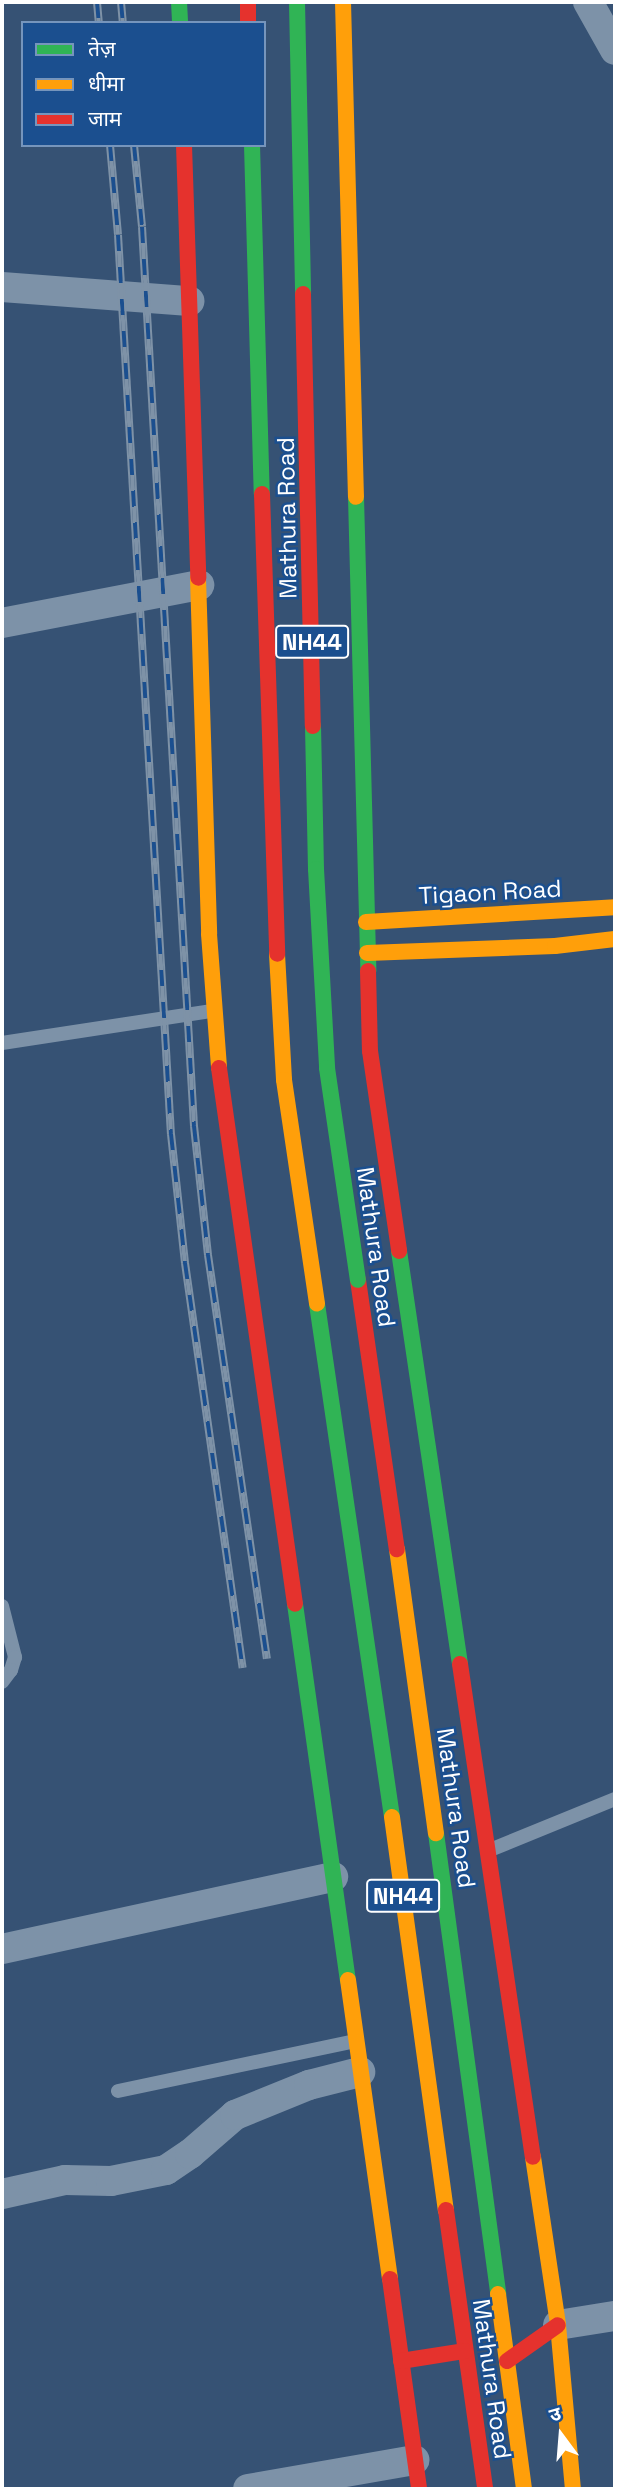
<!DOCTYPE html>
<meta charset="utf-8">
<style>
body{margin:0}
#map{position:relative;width:617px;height:2491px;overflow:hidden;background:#365274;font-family:"Space Grotesk","Noto Sans Devanagari",sans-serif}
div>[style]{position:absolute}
.lane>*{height:14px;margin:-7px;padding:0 7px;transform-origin:7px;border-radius:7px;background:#7d92a8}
.street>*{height:30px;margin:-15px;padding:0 15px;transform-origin:15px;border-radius:15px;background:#7d92a8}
.fast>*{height:16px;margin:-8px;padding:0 8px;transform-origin:8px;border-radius:8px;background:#30b455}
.slow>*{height:16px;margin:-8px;padding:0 8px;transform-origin:8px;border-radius:8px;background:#ff9f0a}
.jam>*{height:16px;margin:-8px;padding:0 8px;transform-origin:8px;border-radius:8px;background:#e5322d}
.rail>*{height:8px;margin-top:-4px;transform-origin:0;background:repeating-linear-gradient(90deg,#1b4f8f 0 16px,#7e92a7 0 32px);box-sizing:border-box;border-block:2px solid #7e92a7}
.fast-bridge>*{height:16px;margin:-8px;padding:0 8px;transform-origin:8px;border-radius:8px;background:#30b455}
.slow-bridge>*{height:16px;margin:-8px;padding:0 8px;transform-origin:8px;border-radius:8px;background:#ff9f0a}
.jam-bridge>*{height:16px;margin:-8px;padding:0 8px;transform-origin:8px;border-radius:8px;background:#e5322d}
span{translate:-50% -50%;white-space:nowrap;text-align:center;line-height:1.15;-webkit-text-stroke:5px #1b4f8f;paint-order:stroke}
.shield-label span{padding:2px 5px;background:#1b4f8f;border:2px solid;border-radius:5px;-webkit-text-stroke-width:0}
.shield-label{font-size:23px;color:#fff;font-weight:700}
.street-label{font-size:24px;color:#fff}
.frame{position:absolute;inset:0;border:4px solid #fff;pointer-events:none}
.legend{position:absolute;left:21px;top:21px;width:245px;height:126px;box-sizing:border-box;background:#1b4f8f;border:2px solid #7695bc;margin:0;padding:9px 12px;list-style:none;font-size:21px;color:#fff}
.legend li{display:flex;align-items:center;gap:14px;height:35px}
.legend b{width:35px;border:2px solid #7695bc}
.north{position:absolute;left:526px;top:2400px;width:70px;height:70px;-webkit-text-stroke:5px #1b4f8f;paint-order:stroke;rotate:344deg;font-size:19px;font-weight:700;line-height:28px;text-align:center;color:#fff}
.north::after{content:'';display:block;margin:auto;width:24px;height:32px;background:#fff;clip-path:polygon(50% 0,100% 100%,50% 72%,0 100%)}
</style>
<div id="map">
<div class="lane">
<i style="left:2px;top:1043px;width:211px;rotate:-8.7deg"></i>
<i style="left:2px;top:1606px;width:53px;rotate:75.7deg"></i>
<i style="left:15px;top:1657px;width:14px;rotate:107deg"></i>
<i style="left:11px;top:1670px;width:15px;rotate:127deg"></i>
<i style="left:490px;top:1850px;width:135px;rotate:-22.2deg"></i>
<i style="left:118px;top:2091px;width:242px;rotate:-11.9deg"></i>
</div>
<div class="street">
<i style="left:588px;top:2px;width:55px;rotate:60.6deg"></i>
<i style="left:2px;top:287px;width:188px;rotate:4.3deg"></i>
<i style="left:2px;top:623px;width:201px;rotate:-10.9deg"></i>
<i style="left:2px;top:1949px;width:339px;rotate:-12.3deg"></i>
<i style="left:2px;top:2194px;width:65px;rotate:-12.5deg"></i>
<i style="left:65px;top:2180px;width:46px;rotate:1.2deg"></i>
<i style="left:111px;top:2181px;width:56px;rotate:-11.3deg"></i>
<i style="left:166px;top:2170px;width:29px;rotate:-34deg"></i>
<i style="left:190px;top:2154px;width:60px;rotate:-40.9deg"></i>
<i style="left:235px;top:2115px;width:80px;rotate:-22.1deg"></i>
<i style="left:309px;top:2085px;width:53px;rotate:-14.3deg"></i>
<i style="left:558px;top:2325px;width:58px;rotate:-9deg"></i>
<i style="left:248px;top:2489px;width:169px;rotate:-9.9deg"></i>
</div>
<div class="fast">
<i style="left:179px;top:2px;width:21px;rotate:87deg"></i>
<i style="left:356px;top:497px;width:474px;rotate:88.5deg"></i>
<i style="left:399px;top:1251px;width:417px;rotate:81.6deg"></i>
<i style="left:317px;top:1304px;width:518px;rotate:81.68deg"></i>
<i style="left:295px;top:1604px;width:380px;rotate:82deg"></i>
<i style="left:436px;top:1833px;width:465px;rotate:82.3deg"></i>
</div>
<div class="slow">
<i style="left:343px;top:2px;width:495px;rotate:88.5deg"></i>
<i style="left:198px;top:578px;width:356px;rotate:88.2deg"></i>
<i style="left:209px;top:934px;width:134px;rotate:85.7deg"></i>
<i style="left:366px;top:922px;width:249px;rotate:-3.4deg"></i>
<i style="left:367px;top:953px;width:188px;rotate:-2.1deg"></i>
<i style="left:555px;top:946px;width:60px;rotate:-6.7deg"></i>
<i style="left:397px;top:1549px;width:287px;rotate:82.2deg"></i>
<i style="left:392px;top:1817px;width:397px;rotate:82.2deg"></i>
<i style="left:348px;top:1980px;width:302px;rotate:82deg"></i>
<i style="left:533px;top:2157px;width:170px;rotate:81.5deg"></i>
<i style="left:558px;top:2325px;width:165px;rotate:84.8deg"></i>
<i style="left:498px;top:2294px;width:197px;rotate:82.4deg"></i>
</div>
<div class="jam">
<i style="left:248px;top:2px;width:21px;rotate:90deg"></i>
<i style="left:184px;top:145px;width:433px;rotate:88.1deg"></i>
<i style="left:368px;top:971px;width:80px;rotate:88.6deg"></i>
<i style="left:370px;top:1051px;width:202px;rotate:81.7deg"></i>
<i style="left:219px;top:1068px;width:541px;rotate:81.93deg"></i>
<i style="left:358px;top:1280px;width:272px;rotate:81.8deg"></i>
<i style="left:460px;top:1664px;width:498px;rotate:81.6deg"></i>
<i style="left:446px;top:2210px;width:282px;rotate:82deg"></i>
<i style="left:390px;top:2279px;width:212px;rotate:82.1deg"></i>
<i style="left:401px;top:2361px;width:65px;rotate:-8.9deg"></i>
<i style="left:507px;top:2361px;width:62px;rotate:-35.2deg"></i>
</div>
<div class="rail">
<i style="left:97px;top:2px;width:21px;rotate:85deg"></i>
<i style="left:121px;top:2px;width:21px;rotate:85deg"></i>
<i style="left:110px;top:145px;width:90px;rotate:84.9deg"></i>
<i style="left:118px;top:235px;width:901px;rotate:86.63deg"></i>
<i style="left:171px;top:1134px;width:130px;rotate:83.8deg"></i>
<i style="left:185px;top:1263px;width:409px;rotate:81.9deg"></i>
<i style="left:134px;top:145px;width:82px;rotate:84.4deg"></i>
<i style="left:142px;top:227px;width:901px;rotate:86.69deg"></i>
<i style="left:194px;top:1126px;width:130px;rotate:83.8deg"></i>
<i style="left:208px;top:1255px;width:408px;rotate:81.7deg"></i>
</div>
<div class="fast-bridge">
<i style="left:297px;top:2px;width:292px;rotate:88.8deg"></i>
<i style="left:252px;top:145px;width:349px;rotate:88.4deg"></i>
<i style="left:313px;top:726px;width:143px;rotate:88.8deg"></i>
<i style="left:316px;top:869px;width:199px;rotate:86.8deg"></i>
<i style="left:327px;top:1068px;width:214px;rotate:81.7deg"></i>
</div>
<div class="slow-bridge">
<i style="left:277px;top:954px;width:126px;rotate:86.8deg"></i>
<i style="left:284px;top:1080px;width:226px;rotate:81.6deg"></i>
</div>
<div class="jam-bridge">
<i style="left:303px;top:294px;width:432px;rotate:88.7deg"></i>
<i style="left:262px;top:494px;width:460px;rotate:88.1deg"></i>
</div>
<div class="shield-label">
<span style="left:312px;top:642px">NH44</span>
<span style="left:403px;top:1896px">NH44</span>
</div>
<div class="street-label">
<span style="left:287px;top:518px;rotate:-91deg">Mathura Road</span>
<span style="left:490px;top:892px;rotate:-3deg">Tigaon Road</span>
<span style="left:376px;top:1247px;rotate:82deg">Mathura Road</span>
<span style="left:456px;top:1808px;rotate:82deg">Mathura Road</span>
<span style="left:492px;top:2379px;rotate:82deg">Mathura Road</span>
</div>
<div class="frame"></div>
<ul class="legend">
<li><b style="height:9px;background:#30b455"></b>तेज़</li>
<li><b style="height:9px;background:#ff9f0a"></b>धीमा</li>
<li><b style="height:9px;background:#e5322d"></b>जाम</li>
</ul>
<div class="north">उ</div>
</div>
